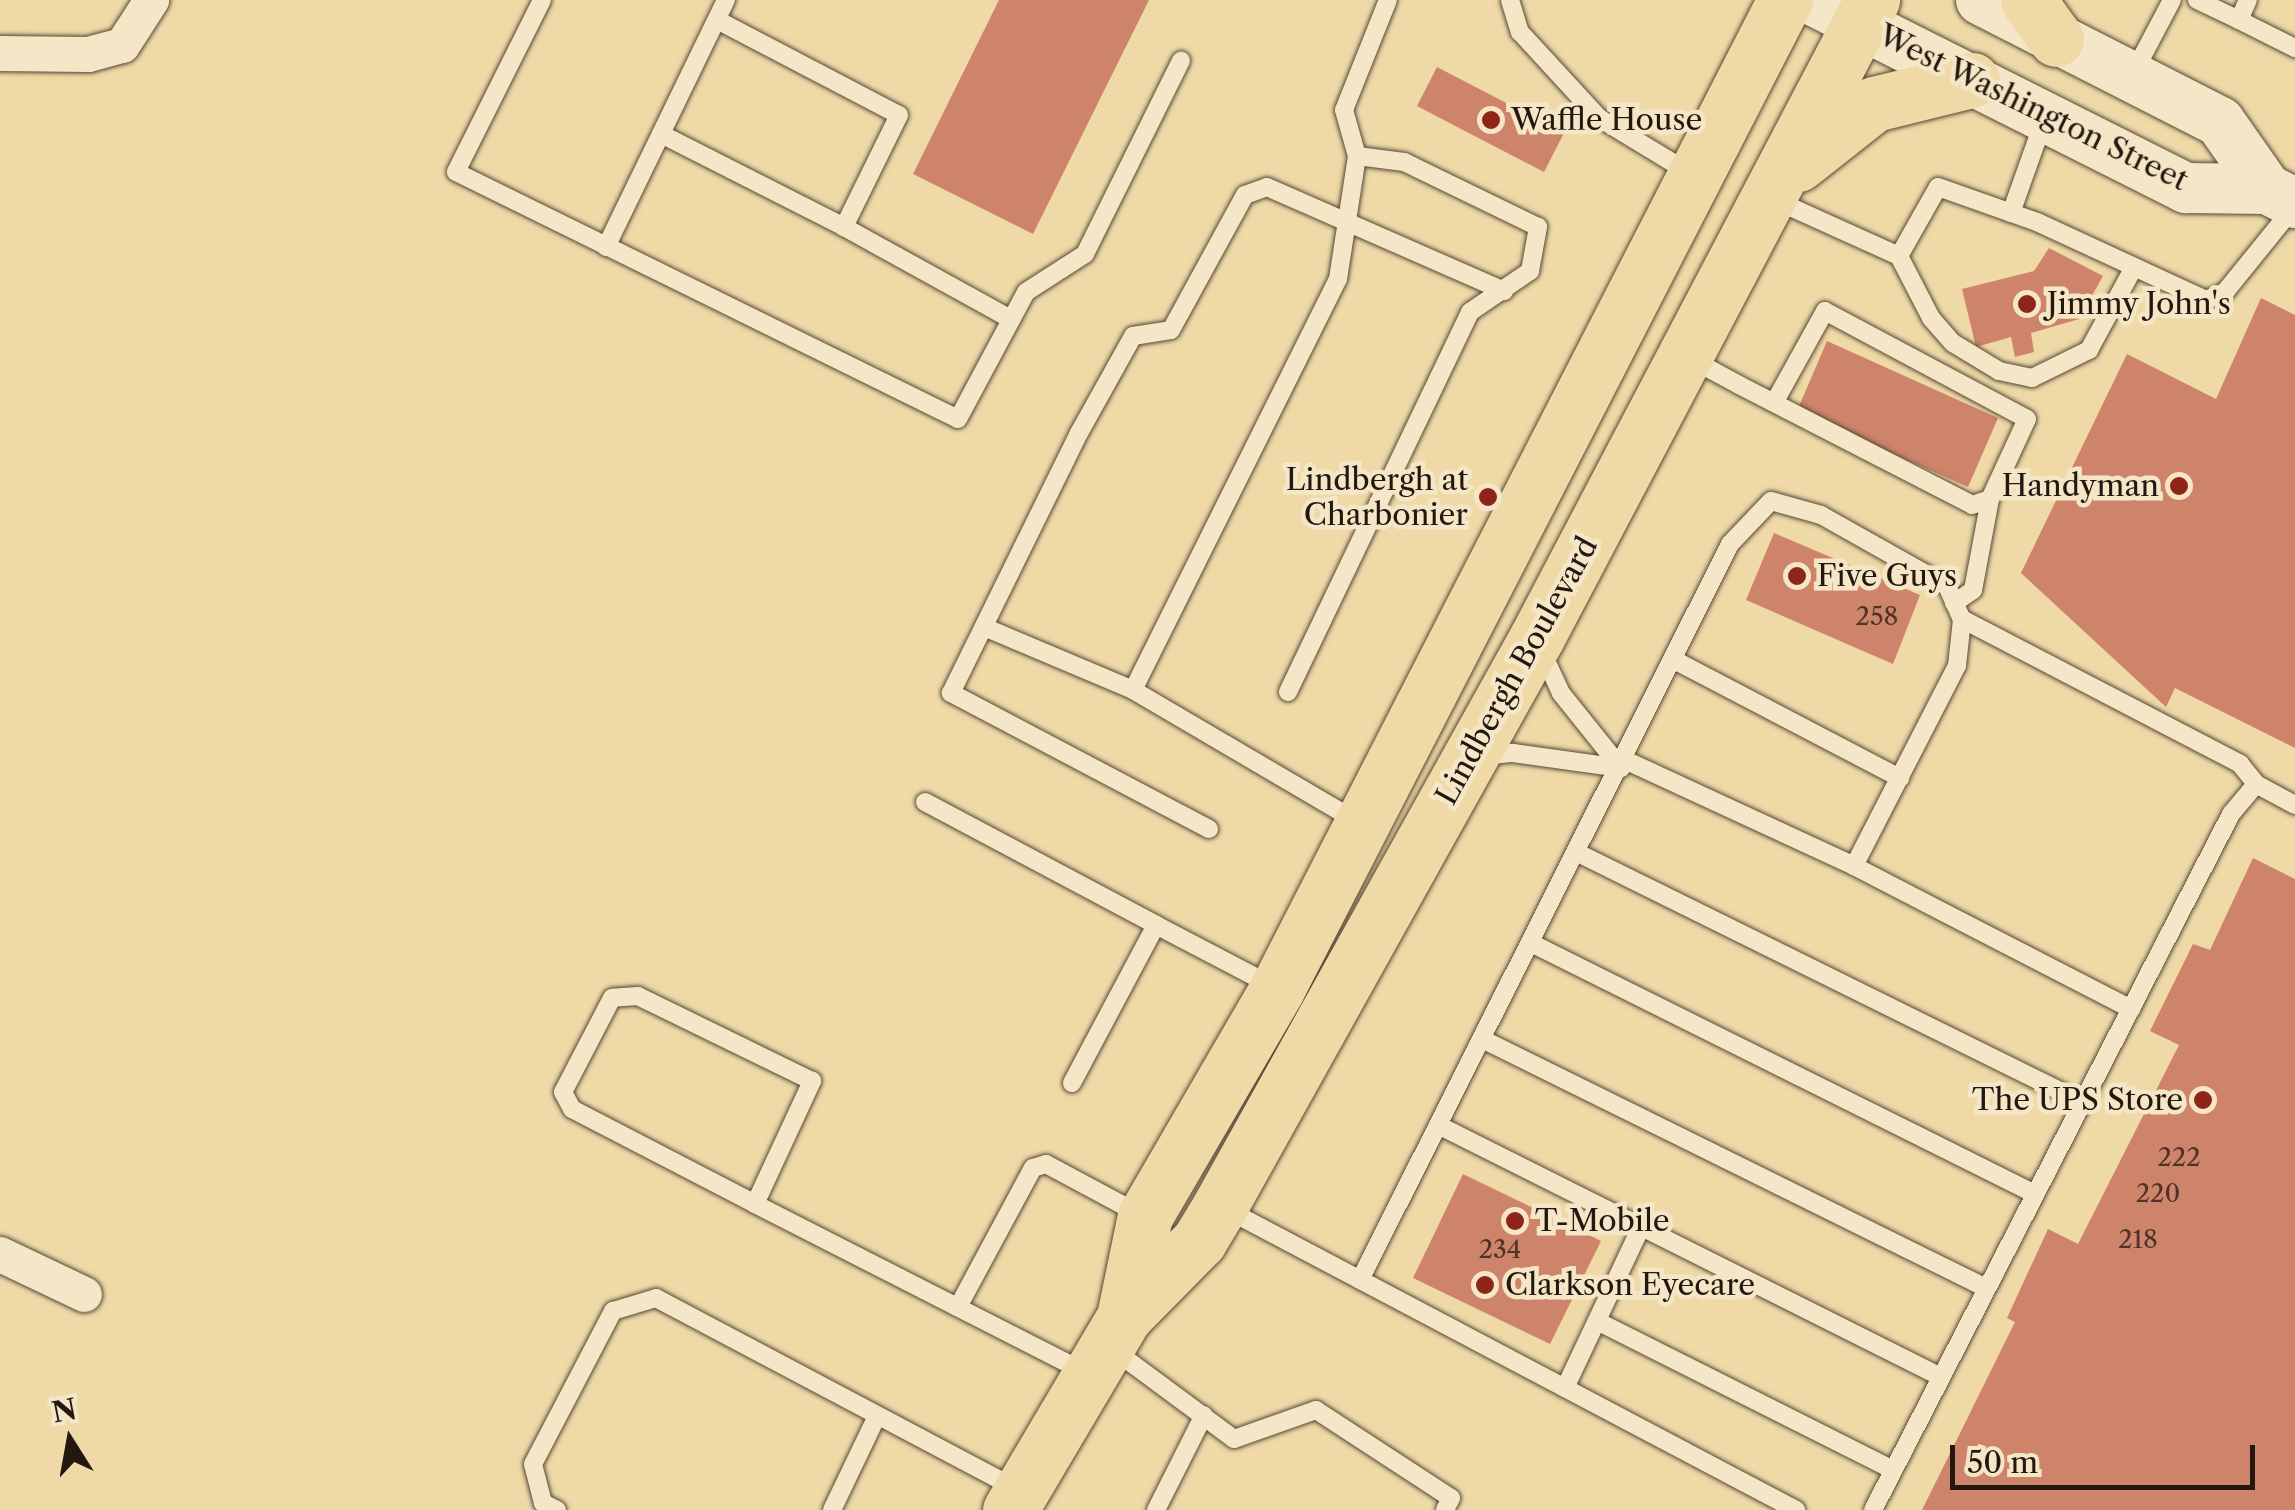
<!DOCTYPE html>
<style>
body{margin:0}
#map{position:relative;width:2295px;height:1510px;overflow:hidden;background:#eed9a7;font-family:"Libre Caslon Text",serif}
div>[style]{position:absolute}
.building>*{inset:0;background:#cd846a}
.roads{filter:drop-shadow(0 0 2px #564836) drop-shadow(0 0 2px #564836)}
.lane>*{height:18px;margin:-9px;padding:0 9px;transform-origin:9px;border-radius:9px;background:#f4e6c6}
.street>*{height:35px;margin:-17.5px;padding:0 17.5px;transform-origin:17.5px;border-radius:17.5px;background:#f4e6c6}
.secondary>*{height:50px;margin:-25px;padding:0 25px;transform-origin:25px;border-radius:25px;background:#f4e6c6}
.primary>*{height:55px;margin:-27.5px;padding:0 27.5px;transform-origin:27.5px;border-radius:27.5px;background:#eed9a7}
.dots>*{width:28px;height:28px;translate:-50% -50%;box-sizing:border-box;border:5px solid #f4e6c6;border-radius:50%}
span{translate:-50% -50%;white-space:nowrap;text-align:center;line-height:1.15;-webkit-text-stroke:9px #f4e6c6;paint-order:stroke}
.number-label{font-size:25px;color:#4e3326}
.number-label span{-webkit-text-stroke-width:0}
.street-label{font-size:30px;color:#231810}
.poi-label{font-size:30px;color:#231810}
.left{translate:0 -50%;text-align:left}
.right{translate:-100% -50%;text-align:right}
.north{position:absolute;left:20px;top:1390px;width:100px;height:100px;-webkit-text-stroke:8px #f4e6c6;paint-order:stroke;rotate:349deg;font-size:28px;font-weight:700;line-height:40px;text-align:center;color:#231810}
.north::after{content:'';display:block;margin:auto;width:35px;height:45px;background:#231810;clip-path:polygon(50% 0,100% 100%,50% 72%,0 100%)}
.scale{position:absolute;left:1950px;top:1445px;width:305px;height:45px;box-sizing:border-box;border:5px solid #231810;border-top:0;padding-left:12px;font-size:30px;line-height:35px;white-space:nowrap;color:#231810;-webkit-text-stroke:8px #f4e6c6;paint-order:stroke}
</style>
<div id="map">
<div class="building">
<i style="clip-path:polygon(999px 0,1149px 0,1033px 234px,913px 174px)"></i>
<i style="clip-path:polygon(1437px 67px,1564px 133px,1544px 172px,1417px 106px)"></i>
<i style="clip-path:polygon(2049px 248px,2103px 276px,2079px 319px,2031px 333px,2034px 352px,2015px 357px,2011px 337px,1976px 347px,1962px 289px,2034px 271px)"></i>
<i style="clip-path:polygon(2261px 298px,2295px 315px,2295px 748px,2175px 688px,2166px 707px,2021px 573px,2127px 354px,2216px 399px)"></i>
<i style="clip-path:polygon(1827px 341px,1998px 418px,1968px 487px,1797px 411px)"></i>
<i style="clip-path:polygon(1774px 533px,1920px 595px,1893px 664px,1746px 600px)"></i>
<i style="clip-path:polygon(2253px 858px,2295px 879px,2295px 1510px,1922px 1510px,2015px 1322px,2007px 1318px,2048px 1229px,2078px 1244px,2179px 1045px,2150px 1031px,2193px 944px,2210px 950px)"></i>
<i style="clip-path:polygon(1463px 1174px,1601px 1241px,1550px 1344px,1413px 1278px)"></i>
</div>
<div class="roads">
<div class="lane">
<i style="left:542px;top:0;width:192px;rotate:116.6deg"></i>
<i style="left:456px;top:172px;width:559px;rotate:26.2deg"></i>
<i style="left:958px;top:419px;width:144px;rotate:-61.8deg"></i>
<i style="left:1026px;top:292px;width:70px;rotate:-32.8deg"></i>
<i style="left:1085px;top:254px;width:216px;rotate:-63.6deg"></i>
<i style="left:1510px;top:0;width:34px;rotate:73deg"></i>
<i style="left:1520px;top:32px;width:117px;rotate:47.4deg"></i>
<i style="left:1599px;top:118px;width:104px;rotate:31.2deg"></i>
<i style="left:2197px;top:0;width:47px;rotate:25.5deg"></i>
<i style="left:2239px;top:20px;width:22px;rotate:-66deg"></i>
<i style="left:717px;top:20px;width:205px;rotate:27.6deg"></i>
<i style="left:899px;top:115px;width:125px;rotate:116.2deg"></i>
<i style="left:844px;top:227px;width:191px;rotate:28.9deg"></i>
<i style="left:2239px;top:20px;width:63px;rotate:26.6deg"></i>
<i style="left:2134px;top:72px;width:81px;rotate:-62.2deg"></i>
<i style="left:661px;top:134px;width:205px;rotate:26.9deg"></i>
<i style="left:1775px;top:200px;width:136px;rotate:24.3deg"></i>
<i style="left:1899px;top:256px;width:70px;rotate:62.7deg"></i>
<i style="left:1931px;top:318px;width:33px;rotate:49deg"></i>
<i style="left:1953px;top:343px;width:54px;rotate:31.3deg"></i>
<i style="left:1999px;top:371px;width:34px;rotate:12deg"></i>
<i style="left:2032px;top:378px;width:64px;rotate:-26.2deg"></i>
<i style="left:2089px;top:350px;width:94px;rotate:-61.5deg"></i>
<i style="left:2011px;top:213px;width:96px;rotate:-70.4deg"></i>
<i style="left:606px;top:247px;width:275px;rotate:-64.1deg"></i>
<i style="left:1899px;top:256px;width:79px;rotate:-60.5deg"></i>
<i style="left:1938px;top:187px;width:105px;rotate:19.5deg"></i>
<i style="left:2037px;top:222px;width:186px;rotate:24.8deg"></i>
<i style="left:2206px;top:300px;width:21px;rotate:-23deg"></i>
<i style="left:2225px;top:292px;width:108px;rotate:-51deg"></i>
<i style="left:1691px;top:359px;width:55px;rotate:28.4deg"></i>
<i style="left:1739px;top:385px;width:262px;rotate:27.2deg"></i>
<i style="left:1972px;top:505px;width:19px;rotate:-18deg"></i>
<i style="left:1990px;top:499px;width:88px;rotate:-65.2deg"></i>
<i style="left:2027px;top:419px;width:229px;rotate:-151.9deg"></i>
<i style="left:1825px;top:311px;width:105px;rotate:119deg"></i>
<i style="left:1954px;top:603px;width:23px;rotate:-34deg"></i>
<i style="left:1973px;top:590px;width:93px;rotate:-79.4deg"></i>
<i style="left:984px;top:627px;width:162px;rotate:22.9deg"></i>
<i style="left:1133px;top:690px;width:257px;rotate:30.4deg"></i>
<i style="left:1676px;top:661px;width:253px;rotate:27.6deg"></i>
<i style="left:1133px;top:690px;width:459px;rotate:-63.5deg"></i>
<i style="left:1338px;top:279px;width:124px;rotate:-81.2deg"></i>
<i style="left:1357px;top:156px;width:48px;rotate:-105.8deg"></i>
<i style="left:1344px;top:110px;width:118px;rotate:-68.2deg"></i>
<i style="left:1288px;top:692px;width:421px;rotate:-64.4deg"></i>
<i style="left:1470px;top:312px;width:73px;rotate:-34.3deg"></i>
<i style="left:1530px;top:271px;width:45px;rotate:-79.7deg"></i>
<i style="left:1538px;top:227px;width:149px;rotate:-154.1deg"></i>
<i style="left:1404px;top:162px;width:47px;rotate:-172.7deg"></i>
<i style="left:1482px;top:756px;width:31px;rotate:-6deg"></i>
<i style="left:1513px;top:753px;width:109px;rotate:7.9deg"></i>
<i style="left:1621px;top:768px;width:96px;rotate:-128.7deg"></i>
<i style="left:1561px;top:693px;width:47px;rotate:-114.9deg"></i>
<i style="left:1625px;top:760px;width:252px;rotate:24.8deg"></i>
<i style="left:1854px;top:866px;width:312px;rotate:27.3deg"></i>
<i style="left:925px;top:802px;width:262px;rotate:28deg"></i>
<i style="left:1156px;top:925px;width:179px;rotate:118deg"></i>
<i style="left:1209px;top:829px;width:292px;rotate:-152.2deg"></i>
<i style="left:951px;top:693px;width:290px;rotate:-63.8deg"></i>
<i style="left:1079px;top:433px;width:111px;rotate:-60.9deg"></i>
<i style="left:1133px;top:336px;width:38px;rotate:-9deg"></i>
<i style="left:1171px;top:330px;width:154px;rotate:-61.3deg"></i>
<i style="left:1245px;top:195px;width:23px;rotate:-20deg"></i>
<i style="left:1267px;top:187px;width:259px;rotate:23.7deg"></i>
<i style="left:1578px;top:853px;width:562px;rotate:26.29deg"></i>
<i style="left:1854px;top:866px;width:225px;rotate:-62.8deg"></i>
<i style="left:1957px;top:666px;width:47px;rotate:-83.9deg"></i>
<i style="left:1156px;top:925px;width:130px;rotate:27.6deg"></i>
<i style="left:1531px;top:943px;width:563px;rotate:26.47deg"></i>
<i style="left:1482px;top:1039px;width:562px;rotate:26.29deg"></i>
<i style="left:1438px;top:1125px;width:563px;rotate:26.61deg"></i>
<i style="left:755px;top:1204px;width:136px;rotate:-65.1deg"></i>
<i style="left:812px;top:1081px;width:194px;rotate:-154deg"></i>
<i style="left:638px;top:996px;width:26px;rotate:176deg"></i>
<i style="left:612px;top:998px;width:106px;rotate:117.5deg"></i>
<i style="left:563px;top:1092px;width:19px;rotate:62deg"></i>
<i style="left:572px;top:1109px;width:206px;rotate:27.4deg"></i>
<i style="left:755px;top:1204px;width:370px;rotate:27deg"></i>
<i style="left:1224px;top:1208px;width:647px;rotate:27.83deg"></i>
<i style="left:1360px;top:1280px;width:824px;rotate:-63.31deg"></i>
<i style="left:1730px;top:544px;width:59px;rotate:-46.4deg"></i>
<i style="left:1771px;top:501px;width:52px;rotate:15.6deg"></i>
<i style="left:1821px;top:515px;width:145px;rotate:29.4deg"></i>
<i style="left:1947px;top:586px;width:36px;rotate:66deg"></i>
<i style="left:1962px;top:619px;width:314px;rotate:27.5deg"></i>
<i style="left:2240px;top:764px;width:26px;rotate:51deg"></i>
<i style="left:958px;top:1307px;width:158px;rotate:-61.7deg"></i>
<i style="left:1033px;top:1168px;width:14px;rotate:-17deg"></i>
<i style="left:1046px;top:1164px;width:108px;rotate:28.2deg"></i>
<i style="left:1597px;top:1321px;width:331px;rotate:26.7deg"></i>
<i style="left:1111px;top:1348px;width:153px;rotate:36.5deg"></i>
<i style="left:1234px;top:1439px;width:87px;rotate:-19.5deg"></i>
<i style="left:1316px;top:1410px;width:161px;rotate:33.1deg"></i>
<i style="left:1451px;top:1498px;width:13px;rotate:117deg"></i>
<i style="left:1565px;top:1388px;width:178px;rotate:-64.7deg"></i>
<i style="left:557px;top:1510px;width:16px;rotate:-153deg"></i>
<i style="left:543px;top:1503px;width:40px;rotate:-104.4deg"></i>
<i style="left:533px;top:1464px;width:173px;rotate:-62.4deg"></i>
<i style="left:613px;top:1311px;width:45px;rotate:-16.8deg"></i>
<i style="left:656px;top:1298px;width:408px;rotate:27.9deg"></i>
<i style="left:832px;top:1510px;width:104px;rotate:-64.4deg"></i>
<i style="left:1156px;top:1510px;width:106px;rotate:-63.2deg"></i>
<i style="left:1873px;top:1510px;width:783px;rotate:-62.78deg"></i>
<i style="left:2231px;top:814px;width:39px;rotate:-50deg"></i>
<i style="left:2256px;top:784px;width:44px;rotate:28.3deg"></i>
</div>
<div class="street">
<i style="left:0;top:53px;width:88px;rotate:0.7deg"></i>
<i style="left:88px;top:54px;width:35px;rotate:-15deg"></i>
<i style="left:122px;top:45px;width:54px;rotate:-57.2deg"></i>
<i style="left:0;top:1254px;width:93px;rotate:25.5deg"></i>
</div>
<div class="secondary">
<i style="left:1812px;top:0;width:419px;rotate:26.7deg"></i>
<i style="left:2186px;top:188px;width:81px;rotate:0.7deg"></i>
<i style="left:2267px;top:189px;width:31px;rotate:27deg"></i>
<i style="left:1981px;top:0;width:268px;rotate:27deg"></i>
<i style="left:2220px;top:122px;width:82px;rotate:55deg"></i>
</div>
<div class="primary">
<i style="left:2028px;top:0;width:48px;rotate:54.3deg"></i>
<i style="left:1798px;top:164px;width:97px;rotate:-38.3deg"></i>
<i style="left:1874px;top:104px;width:101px;rotate:-13.8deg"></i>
<i style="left:1124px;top:1317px;width:103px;rotate:-78.3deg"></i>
<i style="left:1145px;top:1216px;width:263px;rotate:-59.8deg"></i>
<i style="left:1277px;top:989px;width:1112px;rotate:-62.81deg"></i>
<i style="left:1010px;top:1510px;width:224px;rotate:-59.4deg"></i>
<i style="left:1124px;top:1317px;width:107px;rotate:-45.4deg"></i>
<i style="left:1199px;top:1241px;width:41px;rotate:-59deg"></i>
<i style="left:1220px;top:1206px;width:651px;rotate:-60.88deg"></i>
<i style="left:1537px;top:637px;width:720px;rotate:-62.26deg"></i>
</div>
</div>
<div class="dots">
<i style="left:1491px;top:120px;background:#8f2418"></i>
<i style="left:2027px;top:304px;background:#8f2418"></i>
<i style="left:2179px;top:486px;background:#8f2418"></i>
<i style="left:1488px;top:497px;background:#8f2418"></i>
<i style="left:1797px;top:576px;background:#8f2418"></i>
<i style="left:2203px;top:1100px;background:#8f2418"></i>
<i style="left:1515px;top:1221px;background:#8f2418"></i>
<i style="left:1485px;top:1285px;background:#8f2418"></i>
</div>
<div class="number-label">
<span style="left:1877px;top:617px">258</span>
<span style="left:2179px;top:1158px">222</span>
<span style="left:2158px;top:1194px">220</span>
<span style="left:2138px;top:1240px">218</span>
<span style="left:1500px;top:1250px">234</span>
</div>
<div class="street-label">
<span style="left:2033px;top:108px;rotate:26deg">West Washington Street</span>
<span style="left:1517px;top:671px;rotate:-61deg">Lindbergh Boulevard</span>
</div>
<div class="poi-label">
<span class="left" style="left:1511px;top:120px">Waffle House</span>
<span class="left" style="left:2047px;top:304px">Jimmy John's</span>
<span class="right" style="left:1468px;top:497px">Lindbergh at<br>Charbonier</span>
<span class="right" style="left:2159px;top:486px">Handyman</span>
<span class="left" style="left:1817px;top:576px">Five Guys</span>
<span class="right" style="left:2183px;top:1100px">The UPS Store</span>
<span class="left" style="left:1535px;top:1221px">T-Mobile</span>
<span class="left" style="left:1505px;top:1285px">Clarkson Eyecare</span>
</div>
<div class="north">N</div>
<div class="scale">50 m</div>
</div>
